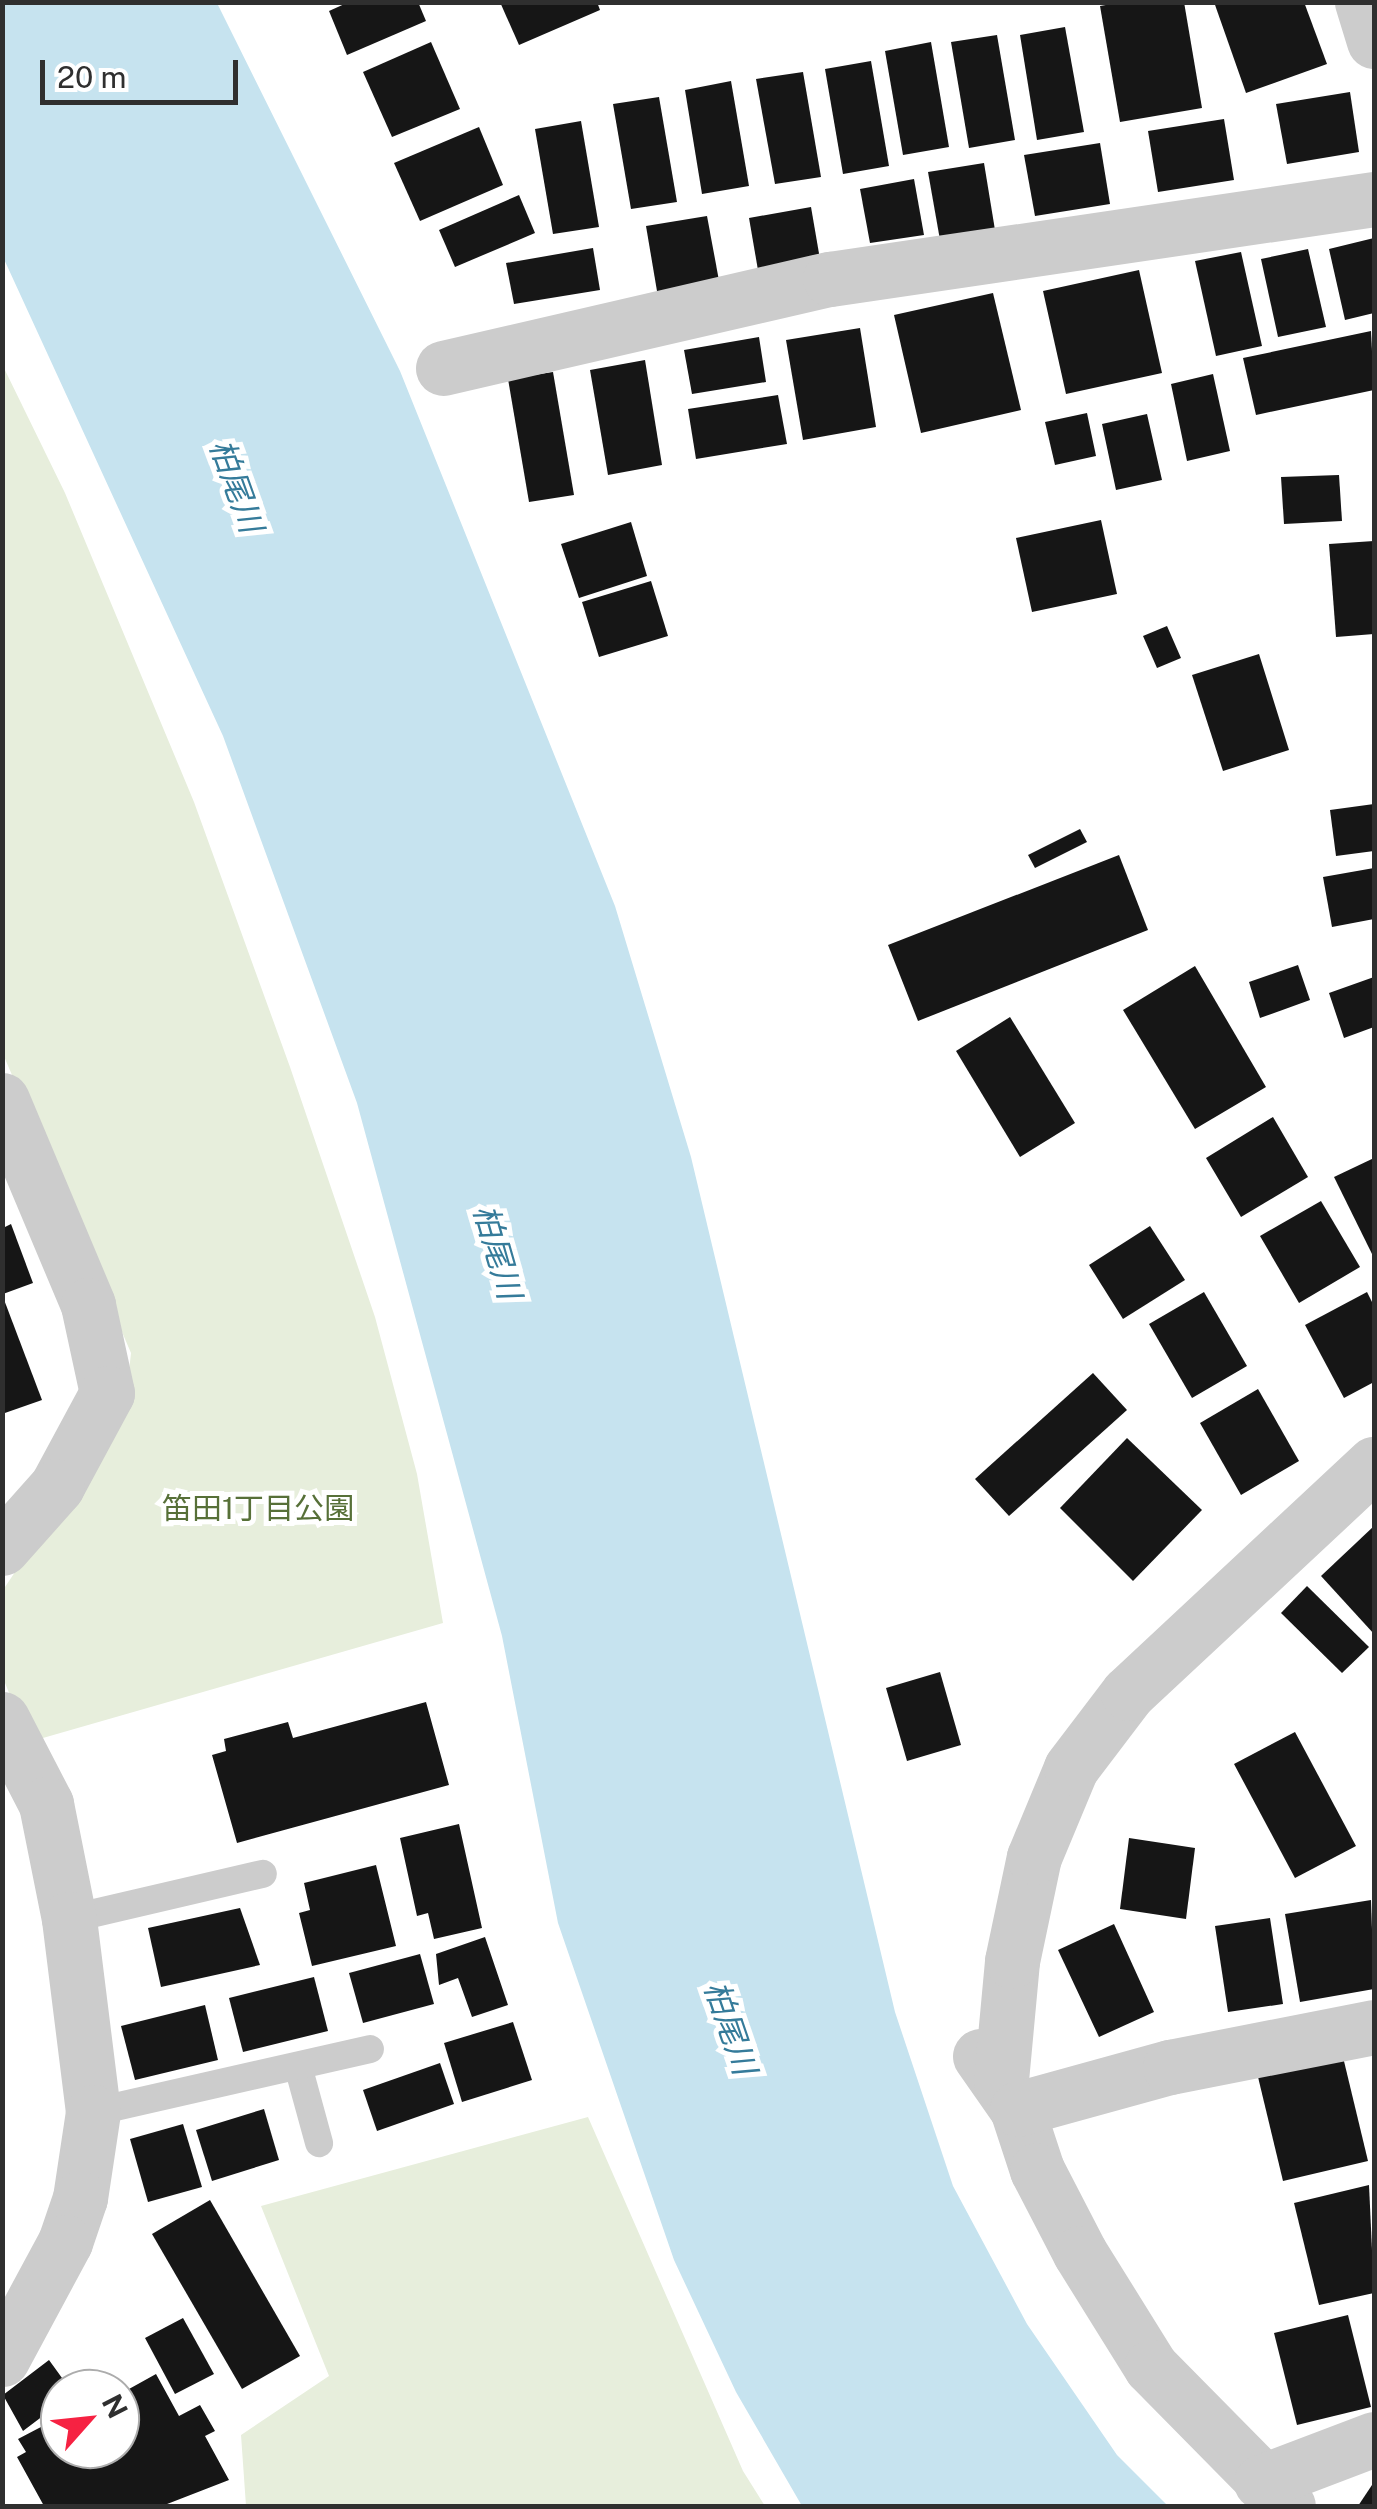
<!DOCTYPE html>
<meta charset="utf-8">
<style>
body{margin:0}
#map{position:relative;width:1377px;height:2509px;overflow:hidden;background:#fff;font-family:"Public Sans","Noto Sans JP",sans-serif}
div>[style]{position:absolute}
.green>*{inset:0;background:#e7eedc}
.water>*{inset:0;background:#c6e3ef}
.building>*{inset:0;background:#161616}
.lane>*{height:28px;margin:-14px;padding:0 14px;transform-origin:14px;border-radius:14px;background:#ccc}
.street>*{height:55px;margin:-27.5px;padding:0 27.5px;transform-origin:27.5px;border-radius:27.5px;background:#ccc}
span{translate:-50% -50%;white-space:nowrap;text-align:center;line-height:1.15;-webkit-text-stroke:10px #fff;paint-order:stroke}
.park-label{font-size:30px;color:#577038}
.water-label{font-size:32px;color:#357b9a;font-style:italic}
.frame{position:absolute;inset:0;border:5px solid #2f2f2f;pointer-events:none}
.north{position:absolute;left:40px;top:2369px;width:100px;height:100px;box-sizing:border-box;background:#fff;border:2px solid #acacac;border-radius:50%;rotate:63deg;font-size:28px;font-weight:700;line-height:40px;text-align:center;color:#2f2f2f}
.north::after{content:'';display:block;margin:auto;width:35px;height:45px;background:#f62242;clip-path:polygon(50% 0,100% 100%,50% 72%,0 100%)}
.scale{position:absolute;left:40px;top:60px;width:198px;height:45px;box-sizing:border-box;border:5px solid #2f2f2f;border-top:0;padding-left:12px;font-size:30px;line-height:35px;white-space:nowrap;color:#2f2f2f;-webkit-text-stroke:8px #fff;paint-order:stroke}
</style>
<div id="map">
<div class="green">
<i style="clip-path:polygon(2px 364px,65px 493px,194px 802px,290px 1067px,375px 1317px,417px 1474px,443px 1623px,29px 1742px,3px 1678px,3px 1590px,125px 1407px,131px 1353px,3px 1054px)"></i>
<i style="clip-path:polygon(588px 2117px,743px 2471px,765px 2506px,246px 2506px,241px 2435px,329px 2376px,261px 2206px)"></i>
</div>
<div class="water">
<i style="clip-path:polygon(2px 3px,217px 3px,400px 371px,615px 906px,691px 1157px,895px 2012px,953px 2186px,1027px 2324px,1117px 2455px,1168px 2506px,802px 2506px,736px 2392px,674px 2260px,558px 1923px,502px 1636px,357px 1103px,223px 736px,3px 257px)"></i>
</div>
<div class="building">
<i style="clip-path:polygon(349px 2px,418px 2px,426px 21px,347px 55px,329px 11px)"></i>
<i style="clip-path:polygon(500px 2px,597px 2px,600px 10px,519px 45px)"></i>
<i style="clip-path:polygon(1123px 2px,1184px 2px,1202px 108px,1120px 122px,1100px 6px)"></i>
<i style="clip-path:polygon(1214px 2px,1304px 2px,1327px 64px,1246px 93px)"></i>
<i style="clip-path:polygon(1065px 27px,1084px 132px,1037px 140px,1020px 35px)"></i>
<i style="clip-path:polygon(997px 35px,1015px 140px,969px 148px,951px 42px)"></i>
<i style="clip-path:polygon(431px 42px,460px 109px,392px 137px,363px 72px)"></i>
<i style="clip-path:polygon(931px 42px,949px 147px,903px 155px,885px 51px)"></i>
<i style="clip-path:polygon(871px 61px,889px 166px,843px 174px,825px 69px)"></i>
<i style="clip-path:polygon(803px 72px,821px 177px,775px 184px,756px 79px)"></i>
<i style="clip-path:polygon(731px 81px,749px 186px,702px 194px,685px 90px)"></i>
<i style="clip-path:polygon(1350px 92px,1359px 152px,1287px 164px,1276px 104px)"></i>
<i style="clip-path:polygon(659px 97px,677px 202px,631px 209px,613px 104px)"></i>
<i style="clip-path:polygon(1224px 119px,1234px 180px,1158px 192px,1148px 131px)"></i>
<i style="clip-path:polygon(581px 121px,599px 227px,553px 234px,535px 129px)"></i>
<i style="clip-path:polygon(479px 127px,503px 185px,420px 221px,394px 163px)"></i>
<i style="clip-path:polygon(1100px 143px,1110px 204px,1035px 216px,1024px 155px)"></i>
<i style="clip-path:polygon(984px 163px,995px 230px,940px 240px,928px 172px)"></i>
<i style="clip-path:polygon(914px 179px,924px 235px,870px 243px,860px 189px)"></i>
<i style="clip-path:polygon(519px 195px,535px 233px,455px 267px,439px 230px)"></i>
<i style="clip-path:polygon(811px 207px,821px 265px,759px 276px,749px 218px)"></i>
<i style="clip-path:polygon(707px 216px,720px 286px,658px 297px,646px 226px)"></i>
<i style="clip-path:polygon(1374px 238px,1374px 313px,1345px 320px,1329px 249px)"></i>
<i style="clip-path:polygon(593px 248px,600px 290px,514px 304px,506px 263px)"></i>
<i style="clip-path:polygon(1308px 249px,1326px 327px,1278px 337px,1261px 259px)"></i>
<i style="clip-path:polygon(1241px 252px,1262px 346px,1216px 356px,1195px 261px)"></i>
<i style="clip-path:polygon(1139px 270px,1162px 373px,1066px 394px,1043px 291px)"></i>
<i style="clip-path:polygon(993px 293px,1021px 410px,921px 433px,894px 315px)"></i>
<i style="clip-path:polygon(860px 328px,876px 427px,803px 440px,786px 340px)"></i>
<i style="clip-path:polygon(1371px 331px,1374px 390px,1256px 415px,1243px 358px)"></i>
<i style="clip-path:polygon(759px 337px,766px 382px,692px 394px,684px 350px)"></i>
<i style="clip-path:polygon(645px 360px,662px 465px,608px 475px,590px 370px)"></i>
<i style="clip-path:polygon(553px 372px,574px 495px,529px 502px,508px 379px)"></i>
<i style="clip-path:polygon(1213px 374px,1230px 451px,1187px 461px,1171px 384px)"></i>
<i style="clip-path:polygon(778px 395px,787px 444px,696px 459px,688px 409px)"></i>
<i style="clip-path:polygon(1087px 413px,1096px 456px,1055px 465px,1045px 422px)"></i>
<i style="clip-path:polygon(1147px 414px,1162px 480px,1116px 490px,1102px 424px)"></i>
<i style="clip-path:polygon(1339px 475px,1342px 521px,1284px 524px,1281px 477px)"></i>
<i style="clip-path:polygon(1101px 520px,1117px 594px,1032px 612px,1016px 538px)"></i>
<i style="clip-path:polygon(631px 522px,647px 576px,579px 598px,561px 544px)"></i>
<i style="clip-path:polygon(1374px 541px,1374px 634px,1336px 637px,1329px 544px)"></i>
<i style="clip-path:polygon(651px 581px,668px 636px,599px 657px,582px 602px)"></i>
<i style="clip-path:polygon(1167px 626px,1181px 658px,1157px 668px,1143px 636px)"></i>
<i style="clip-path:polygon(1259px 654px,1289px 750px,1223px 771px,1192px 675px)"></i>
<i style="clip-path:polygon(1374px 804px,1374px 851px,1336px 856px,1330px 810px)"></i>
<i style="clip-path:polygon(1080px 829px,1087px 842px,1035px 868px,1028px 855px)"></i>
<i style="clip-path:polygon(1119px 855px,1148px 930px,918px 1021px,888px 945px)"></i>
<i style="clip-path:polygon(1374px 868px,1374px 919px,1332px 927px,1323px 877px)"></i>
<i style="clip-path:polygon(1298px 965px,1310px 1000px,1260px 1018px,1249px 982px)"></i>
<i style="clip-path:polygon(1195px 966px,1266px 1087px,1195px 1129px,1123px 1010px)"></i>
<i style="clip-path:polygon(1374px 977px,1374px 1027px,1344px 1038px,1329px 993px)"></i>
<i style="clip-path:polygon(1010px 1017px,1075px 1123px,1020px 1157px,956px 1051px)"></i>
<i style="clip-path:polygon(1273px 1117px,1308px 1177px,1241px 1217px,1206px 1158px)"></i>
<i style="clip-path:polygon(1374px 1158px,1374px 1258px,1334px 1177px)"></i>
<i style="clip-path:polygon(1321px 1201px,1360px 1267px,1299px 1303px,1260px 1236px)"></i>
<i style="clip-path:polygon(11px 1224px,33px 1283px,3px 1294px,3px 1228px)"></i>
<i style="clip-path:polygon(1150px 1226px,1185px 1280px,1123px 1319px,1089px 1265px)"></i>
<i style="clip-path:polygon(1204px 1292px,1247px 1366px,1192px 1398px,1149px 1324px)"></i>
<i style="clip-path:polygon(1367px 1292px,1374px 1306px,1374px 1382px,1344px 1398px,1305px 1325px)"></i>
<i style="clip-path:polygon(3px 1297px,42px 1400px,2px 1414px)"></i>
<i style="clip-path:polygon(1093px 1373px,1127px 1410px,1009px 1516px,975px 1479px)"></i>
<i style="clip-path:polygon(1258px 1389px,1299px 1461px,1241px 1495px,1200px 1423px)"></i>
<i style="clip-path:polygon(1127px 1438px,1202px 1510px,1133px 1581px,1060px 1508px)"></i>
<i style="clip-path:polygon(1374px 1526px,1374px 1634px,1321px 1576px)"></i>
<i style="clip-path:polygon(1307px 1586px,1369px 1647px,1342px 1673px,1281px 1613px)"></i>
<i style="clip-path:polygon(940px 1672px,961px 1745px,907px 1761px,886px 1688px)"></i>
<i style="clip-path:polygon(426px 1702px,449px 1785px,237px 1843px,212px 1755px,226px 1751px,224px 1739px,288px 1722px,293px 1738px)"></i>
<i style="clip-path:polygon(1295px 1732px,1356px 1846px,1295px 1878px,1234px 1764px)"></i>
<i style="clip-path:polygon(459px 1824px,482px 1928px,434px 1939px,428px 1913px,417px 1916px,400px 1838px)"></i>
<i style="clip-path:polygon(1129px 1838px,1195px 1848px,1186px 1919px,1120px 1909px)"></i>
<i style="clip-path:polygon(376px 1865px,396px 1946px,312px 1966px,299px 1913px,310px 1910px,304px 1883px)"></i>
<i style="clip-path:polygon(1371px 1900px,1374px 1989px,1300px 2002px,1285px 1914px)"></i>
<i style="clip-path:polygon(240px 1908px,260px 1965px,161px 1987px,148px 1928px)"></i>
<i style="clip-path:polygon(1270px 1918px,1283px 2004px,1228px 2012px,1215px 1926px)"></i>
<i style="clip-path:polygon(1114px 1924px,1154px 2012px,1099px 2037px,1058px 1950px)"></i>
<i style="clip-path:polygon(485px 1937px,508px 2005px,472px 2017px,458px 1978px,439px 1985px,436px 1954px)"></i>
<i style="clip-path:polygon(420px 1954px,434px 2004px,363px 2023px,349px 1973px)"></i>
<i style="clip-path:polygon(314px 1977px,328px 2031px,243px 2052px,229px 1998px)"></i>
<i style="clip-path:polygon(205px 2005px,218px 2060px,135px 2080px,121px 2026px)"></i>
<i style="clip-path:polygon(513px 2022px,532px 2080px,462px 2102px,444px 2043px)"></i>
<i style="clip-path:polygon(1343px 2057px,1368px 2161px,1283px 2181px,1258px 2077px)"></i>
<i style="clip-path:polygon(440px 2063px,454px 2104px,377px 2131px,363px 2090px)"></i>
<i style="clip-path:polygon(264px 2109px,279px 2160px,212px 2181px,196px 2130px)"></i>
<i style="clip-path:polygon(183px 2124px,202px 2187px,148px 2202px,130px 2139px)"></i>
<i style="clip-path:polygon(1369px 2185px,1374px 2293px,1319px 2305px,1294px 2203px)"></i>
<i style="clip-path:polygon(210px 2200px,300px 2356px,242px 2389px,152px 2234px)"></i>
<i style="clip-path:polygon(1348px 2315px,1371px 2407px,1297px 2425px,1274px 2333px)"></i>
<i style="clip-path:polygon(183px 2318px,214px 2374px,175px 2394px,145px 2338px)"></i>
<i style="clip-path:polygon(49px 2360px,70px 2389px,60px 2389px,60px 2403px,23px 2431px,3px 2395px)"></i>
<i style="clip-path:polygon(156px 2374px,179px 2416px,200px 2405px,215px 2431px,205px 2436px,229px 2480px,162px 2506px,44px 2506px,17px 2457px,26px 2452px,18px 2439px,60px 2417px,60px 2449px,120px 2449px,120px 2394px)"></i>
<i style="clip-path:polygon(1374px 2482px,1374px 2506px,1358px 2506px)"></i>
</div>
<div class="lane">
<i style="left:69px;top:1919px;width:199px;rotate:-13.1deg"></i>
<i style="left:298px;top:2066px;width:80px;rotate:74.7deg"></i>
<i style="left:93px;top:2112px;width:284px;rotate:-12.8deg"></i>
</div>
<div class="street">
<i style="left:1362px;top:2px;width:41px;rotate:72.9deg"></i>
<i style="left:443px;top:368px;width:397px;rotate:-13deg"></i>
<i style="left:830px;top:279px;width:550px;rotate:-8.37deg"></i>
<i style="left:2px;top:1100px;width:222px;rotate:67.2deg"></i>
<i style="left:88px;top:1305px;width:90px;rotate:77.8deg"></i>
<i style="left:107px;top:1393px;width:106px;rotate:118.3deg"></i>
<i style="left:57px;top:1486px;width:83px;rotate:131.6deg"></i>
<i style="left:2px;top:1719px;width:96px;rotate:62.6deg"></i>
<i style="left:46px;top:1804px;width:117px;rotate:78.7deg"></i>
<i style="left:69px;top:1919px;width:194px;rotate:82.9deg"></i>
<i style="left:93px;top:2112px;width:87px;rotate:98.6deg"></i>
<i style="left:80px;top:2198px;width:46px;rotate:108.8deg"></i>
<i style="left:65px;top:2242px;width:133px;rotate:118.3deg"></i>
<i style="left:980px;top:2056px;width:65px;rotate:55.1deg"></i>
<i style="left:1017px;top:2109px;width:64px;rotate:71.8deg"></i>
<i style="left:1037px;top:2170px;width:93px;rotate:62.6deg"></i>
<i style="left:1080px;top:2253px;width:134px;rotate:58.1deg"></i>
<i style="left:1151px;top:2367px;width:195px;rotate:45.4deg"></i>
<i style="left:1001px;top:2080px;width:120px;rotate:-84.7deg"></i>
<i style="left:1012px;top:1961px;width:106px;rotate:-78.1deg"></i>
<i style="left:1034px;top:1857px;width:96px;rotate:-67.4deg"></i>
<i style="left:1071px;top:1768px;width:94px;rotate:-52.8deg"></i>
<i style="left:1128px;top:1693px;width:336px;rotate:-43deg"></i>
<i style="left:1017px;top:2109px;width:159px;rotate:-15.4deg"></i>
<i style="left:1170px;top:2067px;width:208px;rotate:-11.1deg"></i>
<i style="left:1261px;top:2482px;width:121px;rotate:-20.8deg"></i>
</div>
<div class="park-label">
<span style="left:258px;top:1508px">笛田1丁目公園</span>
</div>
<div class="water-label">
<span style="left:236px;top:486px;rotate:70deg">柏尾川</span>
<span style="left:497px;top:1252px;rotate:74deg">柏尾川</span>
<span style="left:730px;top:2028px;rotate:71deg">柏尾川</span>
</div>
<div class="frame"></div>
<div class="north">N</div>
<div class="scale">20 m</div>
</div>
